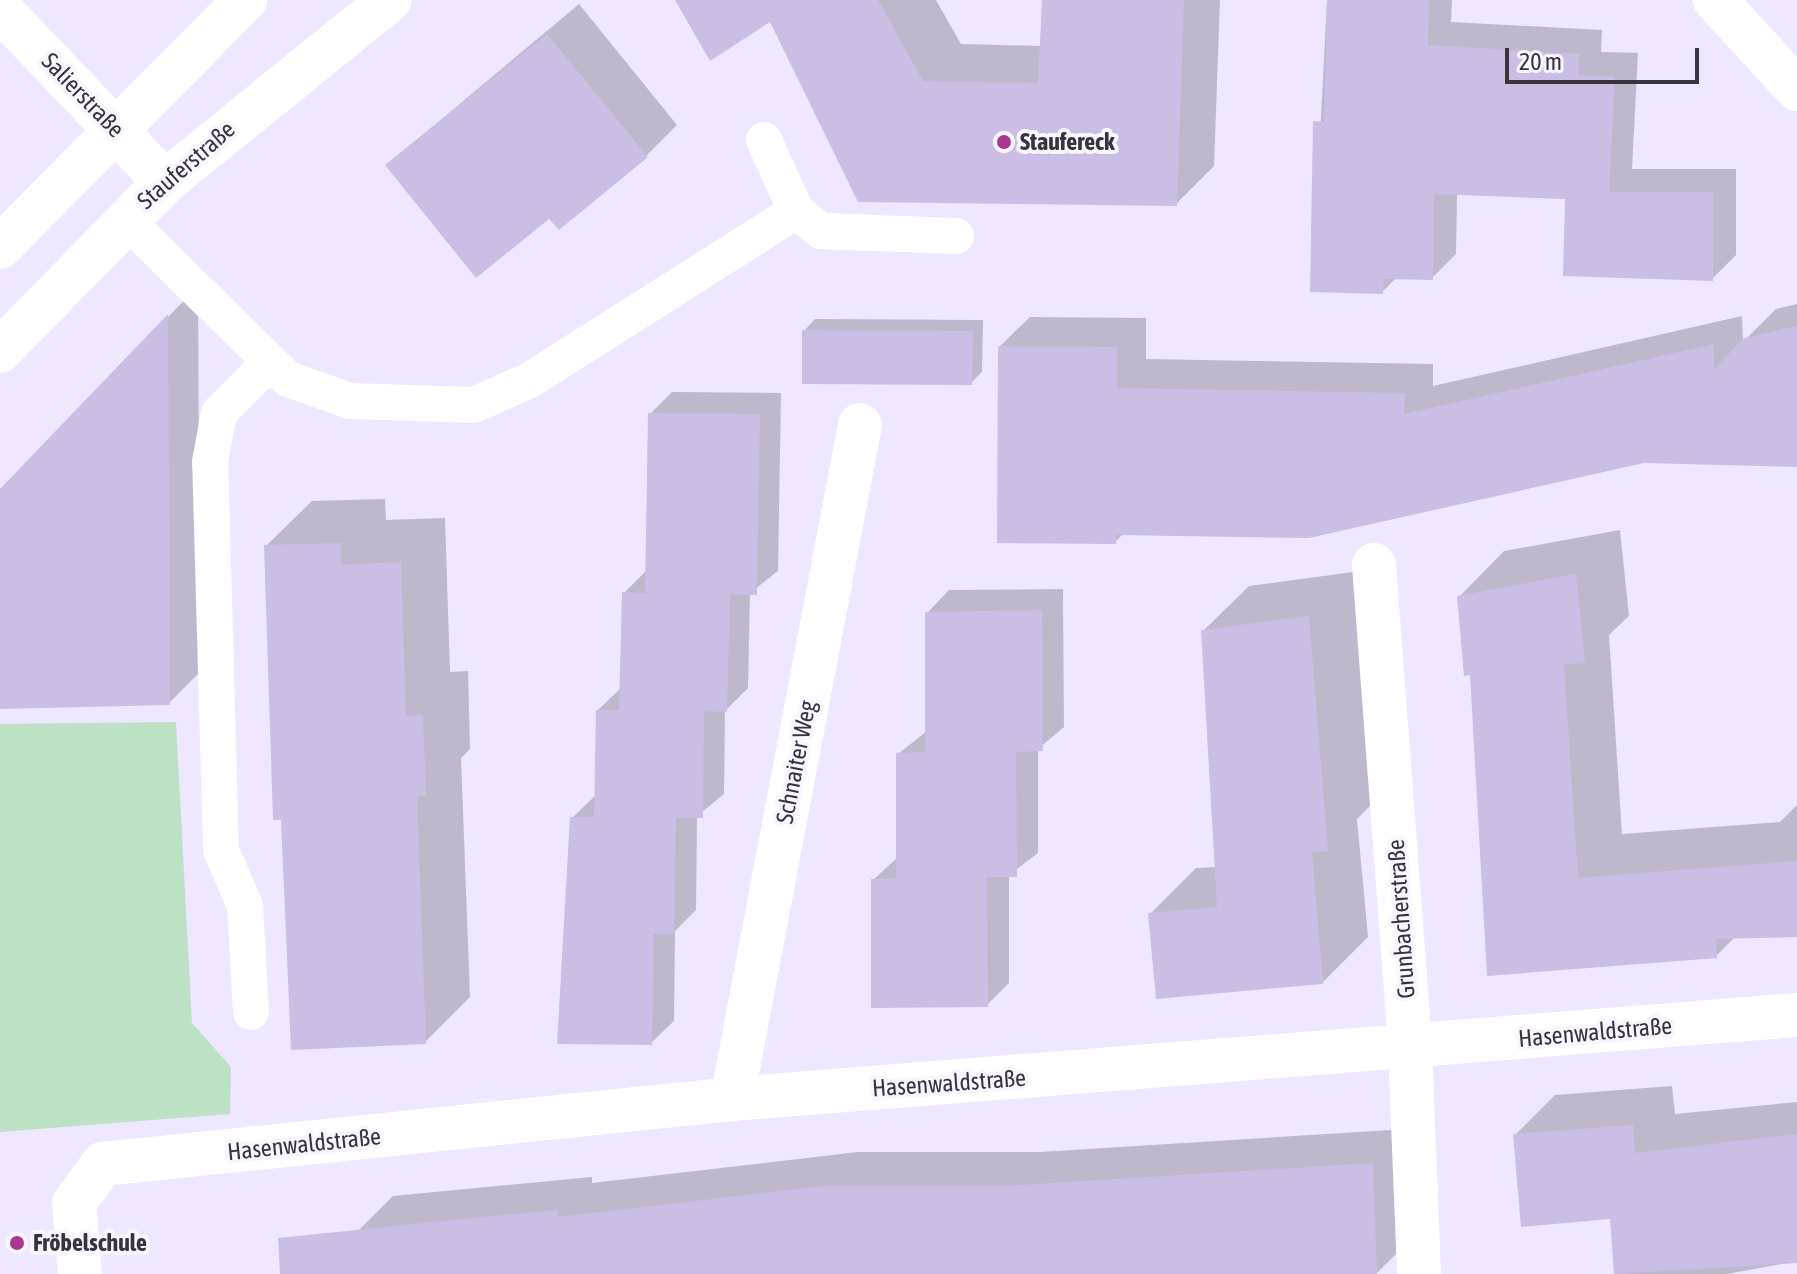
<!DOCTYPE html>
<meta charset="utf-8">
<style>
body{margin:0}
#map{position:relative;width:1797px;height:1274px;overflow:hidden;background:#efe6ff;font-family:"Asap Condensed",sans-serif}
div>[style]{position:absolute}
.green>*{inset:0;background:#bce1c4}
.shadow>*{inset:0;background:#0003}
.building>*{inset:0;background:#ccbde4}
.service>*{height:36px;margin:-18px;padding:0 18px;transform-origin:18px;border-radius:18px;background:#fff}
.minor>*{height:44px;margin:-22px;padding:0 22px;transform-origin:22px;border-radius:22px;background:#fff}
.tertiary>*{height:44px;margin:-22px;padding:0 22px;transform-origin:22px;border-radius:22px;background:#fff}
.secondary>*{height:44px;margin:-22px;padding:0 22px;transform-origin:22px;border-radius:22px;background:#fff}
.dots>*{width:22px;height:22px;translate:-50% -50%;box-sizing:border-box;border:4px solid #f9f7fd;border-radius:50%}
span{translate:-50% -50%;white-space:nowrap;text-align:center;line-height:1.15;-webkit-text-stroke:8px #f9f7fd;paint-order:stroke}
.street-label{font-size:24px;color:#38333f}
.poi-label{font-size:24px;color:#38333f;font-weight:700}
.left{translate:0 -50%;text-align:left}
.scale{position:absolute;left:1505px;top:48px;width:194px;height:36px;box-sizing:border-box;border:4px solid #38333f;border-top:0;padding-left:10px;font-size:24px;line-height:28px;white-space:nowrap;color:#38333f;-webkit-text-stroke:6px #f9f7fd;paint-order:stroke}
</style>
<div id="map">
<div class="green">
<i style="clip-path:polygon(176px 722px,192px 1023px,231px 1067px,230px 1114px,0 1132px,0 724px)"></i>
</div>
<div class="shadow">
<i style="clip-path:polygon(677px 0,936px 0,961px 44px,1042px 46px,1044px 0,1220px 0,1214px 166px,1176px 204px,771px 19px)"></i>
<i style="clip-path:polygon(1327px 0,1452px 0,1451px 22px,1602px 30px,1601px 52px,1638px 53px,1632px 169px,1736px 169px,1736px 255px,1712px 279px,1568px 197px,1457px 193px,1456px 254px,1432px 278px,1397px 277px,1382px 292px,1312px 290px)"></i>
<i style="clip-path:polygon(579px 4px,677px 125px,647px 155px,550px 216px,387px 165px)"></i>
<i style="clip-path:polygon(198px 286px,200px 672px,169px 703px,0 707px,0 491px)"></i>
<i style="clip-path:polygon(1797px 304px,1797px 465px,1644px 461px,1124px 533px,1115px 542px,1000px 346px,1030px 317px,1146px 318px,1146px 359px,1433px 364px,1433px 386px,1742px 316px,1743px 342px,1776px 309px)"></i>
<i style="clip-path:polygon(815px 319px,983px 320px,982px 372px,971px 383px,804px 331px)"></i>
<i style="clip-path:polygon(672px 392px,781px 393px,778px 571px,750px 593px,748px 688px,725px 711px,724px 794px,697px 816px,696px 910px,675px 931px,674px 1021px,651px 1043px,572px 818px,596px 795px,597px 711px,620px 689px,624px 593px,646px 571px,650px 414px)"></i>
<i style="clip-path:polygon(385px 499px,386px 520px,445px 518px,450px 672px,468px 671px,470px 749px,461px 758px,470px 997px,425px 1042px,283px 818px,266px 546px,312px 501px)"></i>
<i style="clip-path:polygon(1620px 530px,1629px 616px,1609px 635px,1622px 834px,1780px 822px,1797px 805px,1797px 935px,1735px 937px,1716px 956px,1489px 974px,1472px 673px,1459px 597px,1504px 551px)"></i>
<i style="clip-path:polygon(1353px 572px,1372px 804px,1357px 819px,1368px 937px,1323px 982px,1150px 914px,1196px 868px,1217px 867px,1203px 631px,1249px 586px)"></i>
<i style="clip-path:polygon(1063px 589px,1064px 727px,1038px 749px,1038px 853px,1009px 875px,1009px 983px,987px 1005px,873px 880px,898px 857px,898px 754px,927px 731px,927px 613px,949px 590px)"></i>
<i style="clip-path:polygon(1672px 1086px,1675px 1114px,1797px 1102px,1797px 1261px,1727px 1274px,1616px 1274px,1612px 1217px,1515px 1135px,1555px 1095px)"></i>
<i style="clip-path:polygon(1407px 1129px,1411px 1239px,1376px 1274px,363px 1274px,358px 1231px,393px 1196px,592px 1177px,592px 1183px,858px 1152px,1040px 1152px)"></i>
</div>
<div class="building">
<i style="clip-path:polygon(675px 0,878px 0,923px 81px,1038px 83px,1042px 0,1184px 0,1177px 206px,858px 202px,770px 22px,710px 61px)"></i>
<i style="clip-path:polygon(1327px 0,1429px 0,1428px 45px,1579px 54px,1578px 75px,1615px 77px,1609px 192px,1713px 192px,1713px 281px,1563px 276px,1565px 199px,1434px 194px,1433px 280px,1384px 279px,1383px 294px,1310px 292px,1313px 121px,1324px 122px)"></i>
<i style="clip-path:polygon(547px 34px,648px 157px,559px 230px,549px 219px,476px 278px,385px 165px)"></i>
<i style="clip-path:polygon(168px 314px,170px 705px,0 709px,0 489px)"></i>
<i style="clip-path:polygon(1797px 326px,1797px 467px,1644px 463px,1309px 538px,1116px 535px,1116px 544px,997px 543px,998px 346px,1117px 347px,1117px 388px,1405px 393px,1404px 414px,1714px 344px,1714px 369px,1744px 338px)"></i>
<i style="clip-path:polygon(802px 330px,973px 331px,972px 385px,802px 384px)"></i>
<i style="clip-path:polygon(648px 413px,760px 414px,757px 595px,730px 594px,727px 712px,704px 711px,703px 818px,676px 818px,674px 934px,654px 934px,652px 1045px,557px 1044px,570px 817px,594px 817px,596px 710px,619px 710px,622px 592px,645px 593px)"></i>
<i style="clip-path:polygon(341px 543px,341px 565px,401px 562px,406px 716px,423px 715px,426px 796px,417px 796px,426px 1044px,291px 1050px,281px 820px,273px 820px,264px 545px)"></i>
<i style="clip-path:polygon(1576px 574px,1585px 663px,1564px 665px,1578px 878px,1797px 861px,1797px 937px,1716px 939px,1717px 958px,1487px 976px,1470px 675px,1464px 676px,1457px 596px)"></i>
<i style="clip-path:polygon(1042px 610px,1043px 751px,1016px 752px,1017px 877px,987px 877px,988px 1007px,871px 1008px,871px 879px,896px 878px,896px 753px,925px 752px,925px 612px)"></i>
<i style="clip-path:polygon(1309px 616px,1328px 851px,1312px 852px,1323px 984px,1156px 999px,1148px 913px,1217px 907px,1201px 630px)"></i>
<i style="clip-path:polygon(1633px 1125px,1635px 1153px,1797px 1134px,1797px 1263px,1614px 1274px,1610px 1219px,1521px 1227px,1513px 1134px)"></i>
<i style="clip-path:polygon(1373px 1163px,1377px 1274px,280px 1274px,278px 1238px,483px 1217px,558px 1210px,558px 1217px,823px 1186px,1004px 1186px)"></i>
</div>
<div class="service">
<i style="left:764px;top:140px;width:78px;rotate:65.7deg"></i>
<i style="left:125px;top:219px;width:228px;rotate:44.5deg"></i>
<i style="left:288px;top:379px;width:66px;rotate:19.5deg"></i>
<i style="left:350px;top:401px;width:124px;rotate:1.8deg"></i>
<i style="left:474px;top:405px;width:61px;rotate:-24.1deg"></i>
<i style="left:530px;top:380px;width:315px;rotate:-32.4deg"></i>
<i style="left:796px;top:211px;width:32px;rotate:39deg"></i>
<i style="left:821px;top:231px;width:135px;rotate:2.1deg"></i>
<i style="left:251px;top:1012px;width:106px;rotate:-93.2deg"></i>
<i style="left:245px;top:906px;width:61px;rotate:-113.2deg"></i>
<i style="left:221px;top:850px;width:388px;rotate:-91.6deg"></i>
<i style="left:210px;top:462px;width:50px;rotate:-79.6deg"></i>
<i style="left:219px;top:413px;width:72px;rotate:-45deg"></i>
</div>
<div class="minor">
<i style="left:0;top:9px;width:239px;rotate:46.4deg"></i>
<i style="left:1374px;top:565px;width:484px;rotate:85.7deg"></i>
<i style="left:1410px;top:1048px;width:226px;rotate:87.7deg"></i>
<i style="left:732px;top:1099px;width:686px;rotate:-79.25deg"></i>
<i style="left:80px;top:1274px;width:71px;rotate:-94.8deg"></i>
<i style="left:74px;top:1203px;width:49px;rotate:-53.4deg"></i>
<i style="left:103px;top:1164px;width:632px;rotate:-5.9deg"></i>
<i style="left:732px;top:1099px;width:1068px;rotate:-4.51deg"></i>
</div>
<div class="tertiary">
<i style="left:1715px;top:0;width:121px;rotate:47.3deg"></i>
</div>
<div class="secondary">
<i style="left:0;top:247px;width:348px;rotate:-45.2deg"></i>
<i style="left:0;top:351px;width:236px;rotate:-45.7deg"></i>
<i style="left:165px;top:182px;width:289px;rotate:-39deg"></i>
</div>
<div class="dots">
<i style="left:1004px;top:142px;background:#aa368f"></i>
<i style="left:17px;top:1243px;background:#aa368f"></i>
</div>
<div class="street-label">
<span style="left:83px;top:95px;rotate:46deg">Salierstraße</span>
<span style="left:186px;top:165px;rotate:-41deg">Stauferstraße</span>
<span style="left:796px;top:762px;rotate:-79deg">Schnaiter Weg</span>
<span style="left:1401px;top:919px;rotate:-94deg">Grunbacherstraße</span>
<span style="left:1595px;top:1032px;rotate:-5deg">Hasenwaldstraße</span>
<span style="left:949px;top:1083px;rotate:-4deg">Hasenwaldstraße</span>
<span style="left:304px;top:1144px;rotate:-6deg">Hasenwaldstraße</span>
</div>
<div class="poi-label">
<span class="left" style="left:1020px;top:142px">Staufereck</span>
<span class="left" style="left:33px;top:1243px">Fröbelschule</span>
</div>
<div class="scale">20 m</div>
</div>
